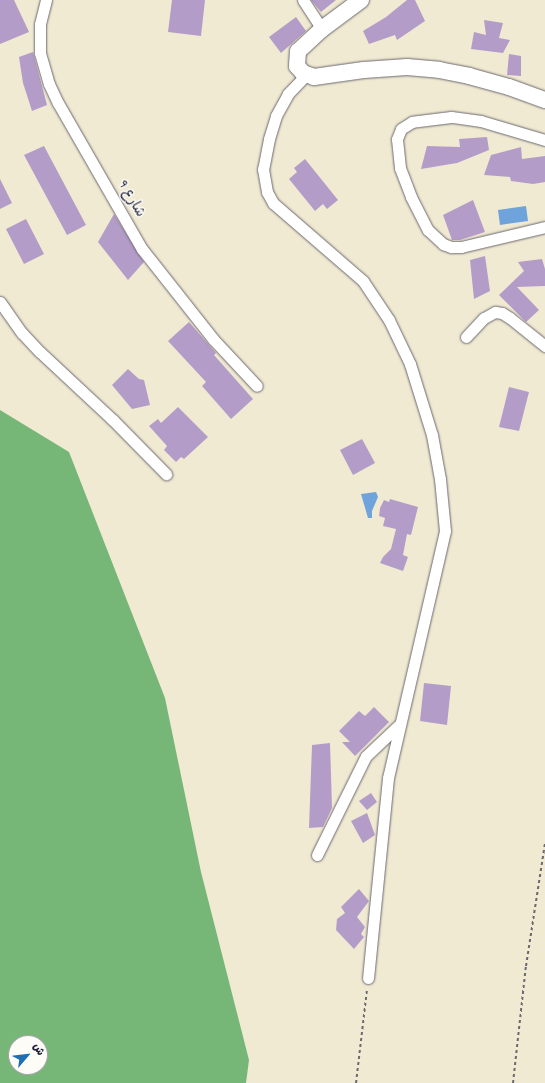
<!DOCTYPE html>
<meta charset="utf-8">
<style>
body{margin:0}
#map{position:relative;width:545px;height:1083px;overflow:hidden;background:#f1ead2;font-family:Dekko,"Playpen Sans Arabic",sans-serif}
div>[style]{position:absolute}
.forest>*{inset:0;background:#76b677}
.water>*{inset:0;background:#6ea3db}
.building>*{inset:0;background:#b49cc8}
.path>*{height:2px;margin-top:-1px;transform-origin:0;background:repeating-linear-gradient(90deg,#6a6870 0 3px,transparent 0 6px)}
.roads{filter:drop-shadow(0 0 1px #6a6870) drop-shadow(0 0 1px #6a6870)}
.street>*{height:11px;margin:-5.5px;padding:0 5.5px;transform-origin:5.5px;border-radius:5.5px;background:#fff}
.secondary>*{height:16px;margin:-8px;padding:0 8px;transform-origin:8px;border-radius:8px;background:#fff}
span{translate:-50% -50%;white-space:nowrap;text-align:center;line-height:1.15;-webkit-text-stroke:3px #fdfcf7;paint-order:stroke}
.street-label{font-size:14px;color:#22223b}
.north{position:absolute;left:8px;top:1035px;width:40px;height:40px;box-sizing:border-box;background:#fdfcf7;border:1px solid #a5a5ac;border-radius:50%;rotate:62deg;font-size:11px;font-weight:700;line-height:16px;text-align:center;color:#22223b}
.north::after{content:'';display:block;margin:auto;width:14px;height:18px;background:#1f6fb2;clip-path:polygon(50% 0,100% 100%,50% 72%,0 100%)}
</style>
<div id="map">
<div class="forest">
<i style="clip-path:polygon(evenodd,0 410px,69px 452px,165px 698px,201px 872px,249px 1060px,246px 1083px,0 1083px,0 410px,16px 1043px,40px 1043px,40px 1067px,16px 1067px,16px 1043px)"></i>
</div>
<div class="water">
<i style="clip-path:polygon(526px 206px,528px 221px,500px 225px,498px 210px)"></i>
<i style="clip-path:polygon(376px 492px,378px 497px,372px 511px,372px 518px,368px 518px,361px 494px)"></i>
</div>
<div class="building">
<i style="clip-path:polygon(0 0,14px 0,29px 32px,0 44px)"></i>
<i style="clip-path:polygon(172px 0,205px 0,201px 36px,168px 32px)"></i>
<i style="clip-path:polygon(311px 0,336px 0,321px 12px)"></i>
<i style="clip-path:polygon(407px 0,415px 0,425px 21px,397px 40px,395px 35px,369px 44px,363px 31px,386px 17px)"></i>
<i style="clip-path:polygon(296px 17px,306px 31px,281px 53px,269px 37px)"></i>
<i style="clip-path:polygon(484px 20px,503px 23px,499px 38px,510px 40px,503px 53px,471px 49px,474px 32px,486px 35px)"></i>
<i style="clip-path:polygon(33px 52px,47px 105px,32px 111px,23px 83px,19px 57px)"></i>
<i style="clip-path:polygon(509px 54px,521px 56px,521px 76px,507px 75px)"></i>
<i style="clip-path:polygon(487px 137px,489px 150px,457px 163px,421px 169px,427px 146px,460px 147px,459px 139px)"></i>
<i style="clip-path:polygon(44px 146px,86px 225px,67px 235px,24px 155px)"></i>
<i style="clip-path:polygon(521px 147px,522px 159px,545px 156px,545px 182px,533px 184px,511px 181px,510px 177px,484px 175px,491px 155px)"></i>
<i style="clip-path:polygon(305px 159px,338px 200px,327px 209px,323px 204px,315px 211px,289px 179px,297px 172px,294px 168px)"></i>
<i style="clip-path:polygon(0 179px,12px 203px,0 209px)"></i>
<i style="clip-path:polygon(473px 200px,485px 232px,460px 240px,452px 240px,443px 215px)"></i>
<i style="clip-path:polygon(114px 214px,144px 262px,128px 280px,98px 242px)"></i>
<i style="clip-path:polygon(26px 219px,44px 254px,24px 264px,6px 229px)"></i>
<i style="clip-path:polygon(485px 256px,490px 291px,474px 299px,470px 260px)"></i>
<i style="clip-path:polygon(542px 259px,545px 269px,545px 286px,517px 287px,539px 310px,526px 322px,499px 295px,524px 271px,518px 262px)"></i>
<i style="clip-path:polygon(189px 322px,216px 353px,214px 355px,253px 399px,231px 419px,202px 386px,206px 382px,168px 341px)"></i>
<i style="clip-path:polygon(128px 369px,139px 379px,144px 380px,150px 405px,132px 409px,112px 385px)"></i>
<i style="clip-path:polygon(509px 387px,529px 392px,519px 431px,499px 427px)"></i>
<i style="clip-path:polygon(178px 407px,208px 437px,184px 459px,181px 457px,176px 462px,164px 450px,167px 446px,149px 426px,158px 419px,161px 423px)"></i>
<i style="clip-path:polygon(362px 439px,375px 463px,353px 475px,340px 450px)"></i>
<i style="clip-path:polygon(390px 499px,418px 507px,411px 535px,407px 534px,403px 555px,408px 557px,403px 571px,380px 563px,383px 557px,391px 549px,396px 529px,383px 526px,385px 518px,379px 516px,380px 508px,384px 500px,389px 502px)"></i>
<i style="clip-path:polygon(424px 683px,451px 686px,447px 725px,420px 721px)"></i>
<i style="clip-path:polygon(374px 707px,389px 722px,355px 756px,342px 742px,350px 742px,339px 731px,359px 711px,365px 716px)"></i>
<i style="clip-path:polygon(330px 743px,332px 808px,323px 827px,309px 828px,312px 745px)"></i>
<i style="clip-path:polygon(371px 793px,377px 802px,367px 810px,359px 801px)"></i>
<i style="clip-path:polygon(367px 813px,375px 835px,363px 843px,351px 821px)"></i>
<i style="clip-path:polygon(359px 889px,369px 901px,357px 917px,365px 927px,361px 934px,364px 937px,354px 949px,336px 930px,337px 919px,345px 913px,341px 907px)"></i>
</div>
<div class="path">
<i style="left:356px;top:1083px;width:95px;rotate:-83.3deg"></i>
<i style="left:513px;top:1083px;width:118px;rotate:-83.7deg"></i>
<i style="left:526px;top:966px;width:124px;rotate:-81.2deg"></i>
</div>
<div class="roads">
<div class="street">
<i style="left:46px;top:0;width:25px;rotate:104deg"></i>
<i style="left:40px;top:24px;width:29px;rotate:90deg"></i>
<i style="left:40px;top:53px;width:32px;rotate:74deg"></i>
<i style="left:49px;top:84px;width:21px;rotate:65deg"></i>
<i style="left:58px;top:103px;width:168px;rotate:60.1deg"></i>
<i style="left:142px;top:249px;width:115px;rotate:51.7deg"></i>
<i style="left:213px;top:339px;width:64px;rotate:46.9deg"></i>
<i style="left:303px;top:0;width:35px;rotate:57deg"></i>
<i style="left:307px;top:74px;width:28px;rotate:134deg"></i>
<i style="left:288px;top:94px;width:25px;rotate:119deg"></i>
<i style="left:276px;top:116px;width:24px;rotate:107deg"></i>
<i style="left:269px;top:139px;width:31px;rotate:101deg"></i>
<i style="left:263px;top:169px;width:23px;rotate:80deg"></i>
<i style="left:267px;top:192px;width:13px;rotate:61deg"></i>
<i style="left:273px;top:203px;width:119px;rotate:40.9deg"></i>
<i style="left:363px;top:281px;width:47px;rotate:56.3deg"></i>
<i style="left:389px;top:320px;width:49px;rotate:64.5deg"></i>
<i style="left:410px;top:364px;width:74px;rotate:72.8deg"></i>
<i style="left:432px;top:435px;width:45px;rotate:79.7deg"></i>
<i style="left:440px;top:479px;width:52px;rotate:84.5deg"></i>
<i style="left:445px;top:531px;width:253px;rotate:103deg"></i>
<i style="left:388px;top:778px;width:201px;rotate:95.7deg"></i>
<i style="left:545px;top:140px;width:67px;rotate:-163.5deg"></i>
<i style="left:481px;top:121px;width:30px;rotate:-172deg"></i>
<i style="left:451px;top:117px;width:39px;rotate:173deg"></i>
<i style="left:412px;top:122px;width:13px;rotate:148deg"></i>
<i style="left:401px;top:129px;width:11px;rotate:112deg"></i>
<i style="left:397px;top:139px;width:29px;rotate:84deg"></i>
<i style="left:400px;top:168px;width:31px;rotate:69deg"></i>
<i style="left:411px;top:197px;width:37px;rotate:63deg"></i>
<i style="left:428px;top:230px;width:21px;rotate:43deg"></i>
<i style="left:443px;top:244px;width:9px;rotate:21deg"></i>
<i style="left:451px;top:247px;width:10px"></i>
<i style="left:461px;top:247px;width:86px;rotate:-13.4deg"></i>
<i style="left:0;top:302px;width:38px;rotate:55deg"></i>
<i style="left:22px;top:333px;width:26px;rotate:47deg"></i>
<i style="left:40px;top:352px;width:100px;rotate:43deg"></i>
<i style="left:113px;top:420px;width:76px;rotate:45.5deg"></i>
<i style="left:466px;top:337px;width:26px;rotate:-47deg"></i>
<i style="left:484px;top:318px;width:13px;rotate:-29deg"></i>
<i style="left:495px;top:312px;width:7px;rotate:8deg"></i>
<i style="left:502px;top:313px;width:9px;rotate:32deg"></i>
<i style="left:510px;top:318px;width:45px;rotate:38.7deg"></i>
<i style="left:317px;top:855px;width:110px;rotate:-63.7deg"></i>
<i style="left:366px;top:756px;width:47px;rotate:-43.3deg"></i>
</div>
<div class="secondary">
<i style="left:361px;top:0;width:49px;rotate:143.4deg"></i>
<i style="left:322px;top:29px;width:33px;rotate:137deg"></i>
<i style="left:298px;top:51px;width:15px;rotate:94deg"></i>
<i style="left:297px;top:66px;width:9px;rotate:49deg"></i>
<i style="left:303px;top:73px;width:12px;rotate:20deg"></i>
<i style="left:314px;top:77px;width:50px;rotate:-8deg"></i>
<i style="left:364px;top:70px;width:43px;rotate:-4deg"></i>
<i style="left:407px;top:67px;width:32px;rotate:5deg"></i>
<i style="left:439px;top:70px;width:31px;rotate:11deg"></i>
<i style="left:469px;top:76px;width:41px;rotate:15.4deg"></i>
<i style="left:509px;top:87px;width:38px;rotate:20deg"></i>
</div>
</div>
<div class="street-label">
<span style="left:131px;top:199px;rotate:60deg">شارع 9</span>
</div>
<div class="north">ش</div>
</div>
